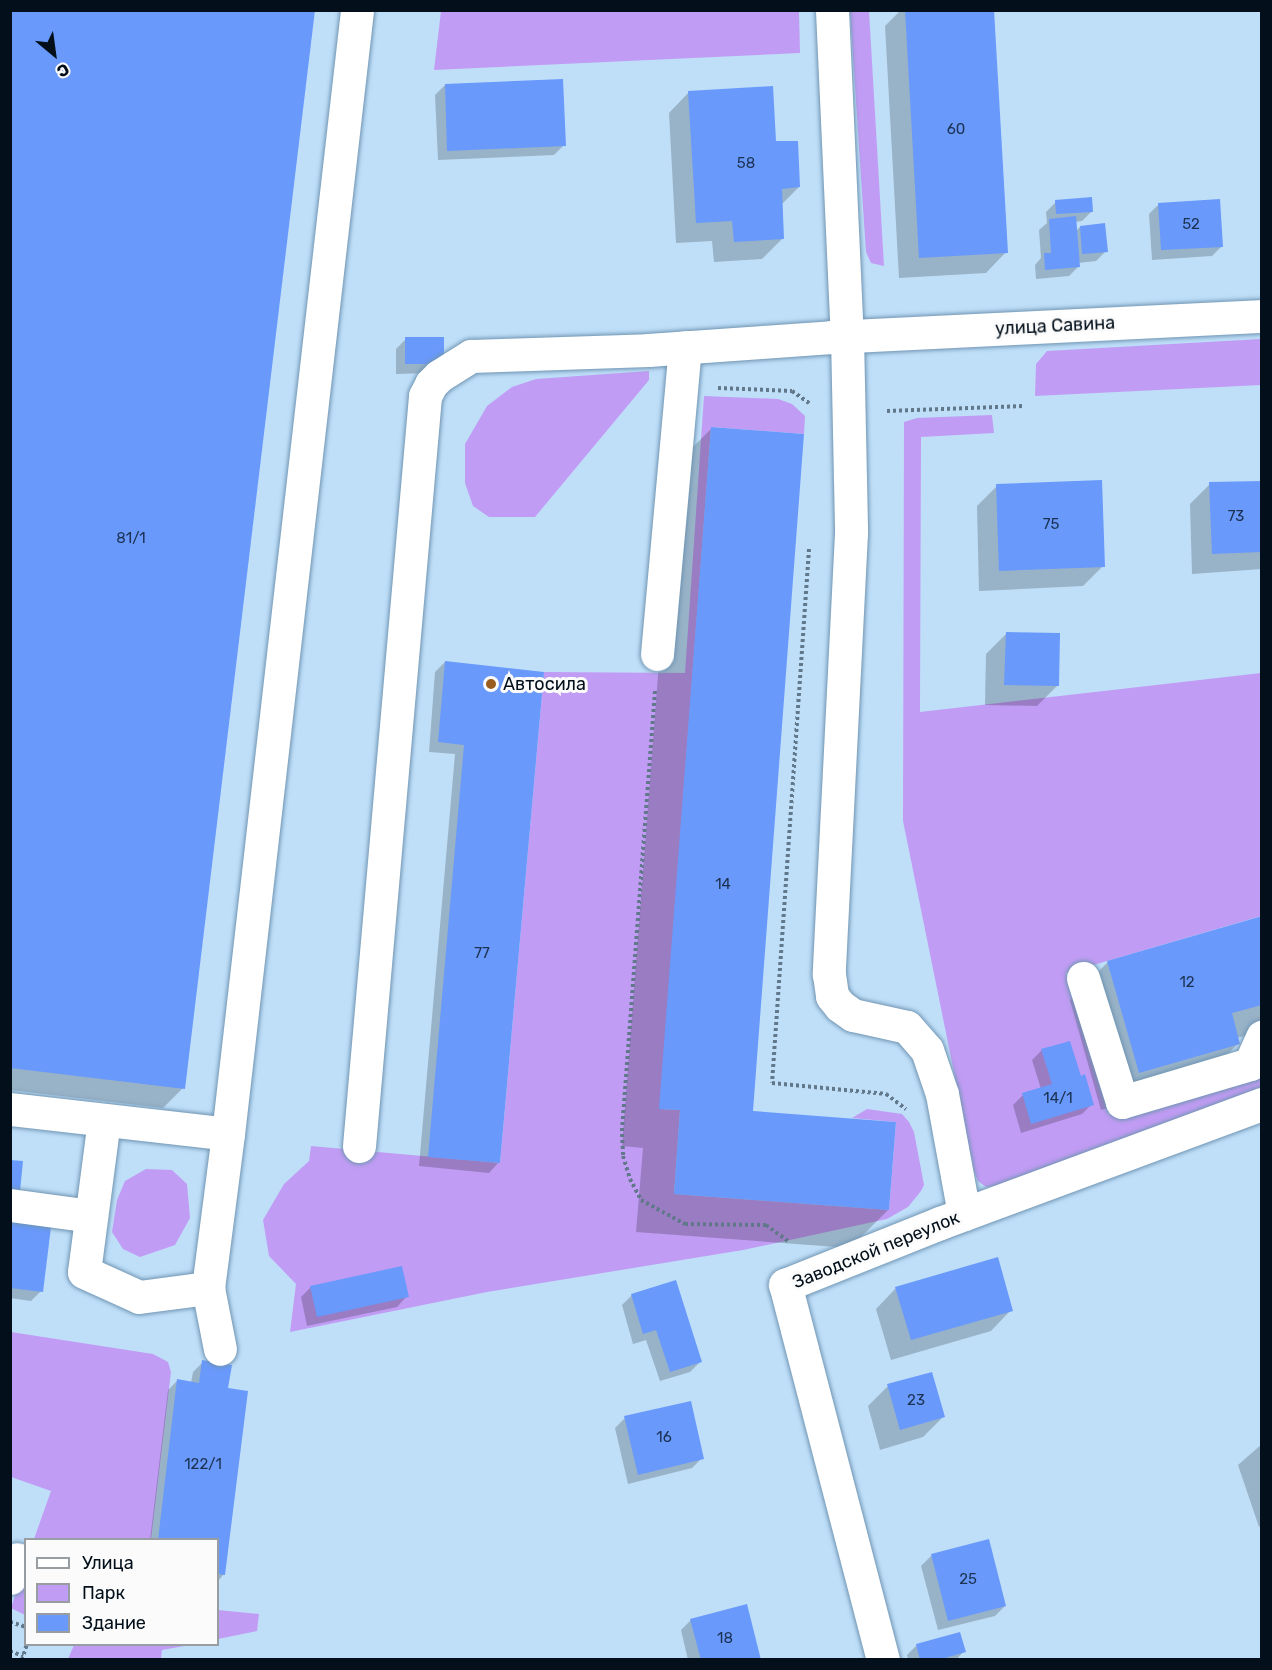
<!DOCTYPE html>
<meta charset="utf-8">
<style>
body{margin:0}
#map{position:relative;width:1272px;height:1670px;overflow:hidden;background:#bfdff9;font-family:Rubik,sans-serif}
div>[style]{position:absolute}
.green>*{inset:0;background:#c19cf4}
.shadow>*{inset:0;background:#0003}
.building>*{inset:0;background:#6999fb}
.path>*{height:4px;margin-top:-2px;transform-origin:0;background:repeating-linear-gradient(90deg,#61778a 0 3px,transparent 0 6px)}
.roads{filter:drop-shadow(0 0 2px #7095b3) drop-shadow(0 0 2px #7095b3)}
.minor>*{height:33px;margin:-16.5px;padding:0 16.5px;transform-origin:16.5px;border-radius:16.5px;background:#fff}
.dots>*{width:16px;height:16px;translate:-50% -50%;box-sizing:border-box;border:3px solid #fbfbfb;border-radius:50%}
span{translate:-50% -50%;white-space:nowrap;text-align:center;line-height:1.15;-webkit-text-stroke:6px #fbfbfb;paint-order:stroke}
.number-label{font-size:15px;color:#1c3253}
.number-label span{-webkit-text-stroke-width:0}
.street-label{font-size:18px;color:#03101b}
.poi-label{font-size:18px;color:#03101b}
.left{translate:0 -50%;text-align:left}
.frame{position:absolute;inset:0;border:12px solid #03101b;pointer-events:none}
.legend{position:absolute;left:24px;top:1538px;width:195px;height:108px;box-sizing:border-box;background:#fbfbfb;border:2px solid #989da1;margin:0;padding:8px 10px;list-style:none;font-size:18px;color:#03101b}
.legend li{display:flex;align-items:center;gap:12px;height:30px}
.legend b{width:30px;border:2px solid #989da1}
.north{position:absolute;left:24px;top:24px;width:60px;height:60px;-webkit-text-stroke:4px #fbfbfb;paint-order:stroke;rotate:151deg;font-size:16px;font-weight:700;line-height:24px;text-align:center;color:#03101b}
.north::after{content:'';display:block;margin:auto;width:21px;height:27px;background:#03101b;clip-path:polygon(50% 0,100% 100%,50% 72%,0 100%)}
</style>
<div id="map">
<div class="green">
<i style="clip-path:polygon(441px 11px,799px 11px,800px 53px,434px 70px)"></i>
<i style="clip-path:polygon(850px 11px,869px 11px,884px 266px,871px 263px,866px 252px)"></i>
<i style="clip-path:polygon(1261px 339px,1261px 385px,1035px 396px,1036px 364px,1047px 351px)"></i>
<i style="clip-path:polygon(649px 371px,649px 380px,535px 517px,489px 517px,473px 506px,465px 483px,465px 444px,487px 406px,512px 387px,536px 379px)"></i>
<i style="clip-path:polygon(704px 396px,778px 399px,792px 404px,805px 416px,804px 434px,711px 427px,660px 1109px,680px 1110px,674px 1194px,889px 1210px,896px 1122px,852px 1118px,867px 1109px,902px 1114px,909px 1122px,914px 1132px,924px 1185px,921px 1191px,908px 1207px,887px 1219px,743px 1250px,487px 1292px,290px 1332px,296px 1284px,269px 1256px,263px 1220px,284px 1184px,309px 1161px,311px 1146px,500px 1163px,544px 672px,685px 673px)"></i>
<i style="clip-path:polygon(992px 415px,994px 433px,921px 437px,920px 712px,1261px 673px,1261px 916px,1066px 973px,1109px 1115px,1255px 1072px,1261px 1059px,1261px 1091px,997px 1186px,986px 1187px,978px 1181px,974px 1171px,903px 821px,904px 422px,917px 418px)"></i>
<i style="clip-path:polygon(146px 1169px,172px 1170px,187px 1184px,190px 1218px,175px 1245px,140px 1257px,123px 1249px,112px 1232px,117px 1200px,125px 1181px)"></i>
<i style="clip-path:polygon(11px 1332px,153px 1354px,168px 1362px,171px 1372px,151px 1539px,34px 1539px,51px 1491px,11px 1477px)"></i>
<i style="clip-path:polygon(25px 1565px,25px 1615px,11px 1608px)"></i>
<i style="clip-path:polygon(218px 1610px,259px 1614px,257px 1631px,218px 1639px)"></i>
<i style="clip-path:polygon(74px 1645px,74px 1644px,190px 1645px,162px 1650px,161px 1659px,68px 1659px)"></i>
</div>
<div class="shadow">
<i style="clip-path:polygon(10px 10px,183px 1088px,163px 1108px,10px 1090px)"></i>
<i style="clip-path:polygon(901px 10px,992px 10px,1006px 252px,986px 273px,899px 278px,885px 26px)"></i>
<i style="clip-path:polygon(445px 85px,564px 145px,554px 155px,438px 160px,435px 95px)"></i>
<i style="clip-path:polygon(689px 92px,775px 143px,799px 187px,781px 205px,783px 238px,762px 259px,714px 262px,712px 241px,676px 243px,669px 113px)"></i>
<i style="clip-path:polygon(1056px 202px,1092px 211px,1082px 221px,1075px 222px,1076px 231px,1080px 227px,1106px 251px,1096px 261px,1078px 263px,1079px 266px,1069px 276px,1036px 279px,1035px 265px,1041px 258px,1039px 230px,1047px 223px,1046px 212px)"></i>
<i style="clip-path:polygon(1159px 204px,1222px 246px,1212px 256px,1152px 260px,1149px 214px)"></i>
<i style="clip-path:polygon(442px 338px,433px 373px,396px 374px,396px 349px,406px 339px)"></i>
<i style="clip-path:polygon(712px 428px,752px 1112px,888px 1210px,850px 1248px,636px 1232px,643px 1148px,622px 1146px,674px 466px)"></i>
<i style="clip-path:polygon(1262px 482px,1262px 569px,1192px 574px,1190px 504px,1210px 484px)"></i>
<i style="clip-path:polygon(997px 486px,1103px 566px,1083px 586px,979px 591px,977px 506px)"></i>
<i style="clip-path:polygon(1006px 634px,1058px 685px,1037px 706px,985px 705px,986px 654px)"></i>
<i style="clip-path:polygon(445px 662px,542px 673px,499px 1162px,489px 1173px,419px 1166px,455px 754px,429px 752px,435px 672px)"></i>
<i style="clip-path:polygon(1262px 918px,1262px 1031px,1237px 1038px,1239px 1043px,1200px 1081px,1101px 1110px,1070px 1000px,1108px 962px)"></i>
<i style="clip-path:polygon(1042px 1050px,1080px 1078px,1092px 1104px,1082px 1114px,1021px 1133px,1013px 1105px,1023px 1095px,1041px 1089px,1032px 1060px)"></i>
<i style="clip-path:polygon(10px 1224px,41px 1291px,31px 1301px,10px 1298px)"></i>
<i style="clip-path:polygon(311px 1287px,407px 1296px,397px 1307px,307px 1326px,301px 1297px)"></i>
<i style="clip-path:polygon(896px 1288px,1011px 1310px,991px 1331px,891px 1360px,876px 1309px)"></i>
<i style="clip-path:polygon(632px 1295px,700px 1362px,690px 1372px,660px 1381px,646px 1340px,633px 1344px,622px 1305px)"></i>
<i style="clip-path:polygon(203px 1362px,226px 1389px,224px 1574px,218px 1581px,218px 1540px,150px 1540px,168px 1390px,178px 1380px,191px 1383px,193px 1372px)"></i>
<i style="clip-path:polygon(888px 1386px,943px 1417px,923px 1437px,880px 1450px,868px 1406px)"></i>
<i style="clip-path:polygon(625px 1418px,702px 1458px,692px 1468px,628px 1484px,615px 1428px)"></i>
<i style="clip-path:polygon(1262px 1444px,1262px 1526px,1259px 1527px,1238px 1465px)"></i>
<i style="clip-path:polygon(988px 1541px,1005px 1606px,995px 1616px,938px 1630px,921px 1566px,931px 1556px)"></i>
<i style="clip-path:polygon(691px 1620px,759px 1660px,688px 1660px,681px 1630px)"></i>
<i style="clip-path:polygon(917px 1645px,964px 1651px,956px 1660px,908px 1660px,907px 1655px)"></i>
</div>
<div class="building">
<i style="clip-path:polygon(10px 10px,315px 10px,185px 1089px,10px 1068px)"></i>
<i style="clip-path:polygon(905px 10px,994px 10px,1008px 253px,919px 258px)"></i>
<i style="clip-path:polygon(563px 79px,566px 146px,447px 151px,445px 84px)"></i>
<i style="clip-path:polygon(773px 86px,776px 141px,798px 141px,800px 187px,782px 189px,784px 239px,734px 242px,732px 221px,696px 223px,688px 91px)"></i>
<i style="clip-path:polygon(1092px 197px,1093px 212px,1056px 214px,1055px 200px)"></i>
<i style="clip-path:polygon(1220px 199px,1223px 247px,1161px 250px,1158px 203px)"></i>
<i style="clip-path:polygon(1076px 216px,1080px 267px,1045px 270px,1044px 253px,1051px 253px,1049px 219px)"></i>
<i style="clip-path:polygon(1105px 223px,1108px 252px,1082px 254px,1080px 226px)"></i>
<i style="clip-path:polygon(405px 337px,444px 337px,444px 364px,405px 364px)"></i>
<i style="clip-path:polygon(711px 427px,804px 434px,753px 1111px,896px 1122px,889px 1210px,674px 1194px,680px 1110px,659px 1109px)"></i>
<i style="clip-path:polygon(1102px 480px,1105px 567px,999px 571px,996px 484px)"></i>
<i style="clip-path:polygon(1262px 481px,1262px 552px,1212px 554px,1209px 482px)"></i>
<i style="clip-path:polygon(1006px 632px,1060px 633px,1059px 686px,1004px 685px)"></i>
<i style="clip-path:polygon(445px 661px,544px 672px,500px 1163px,428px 1157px,464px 745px,438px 742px)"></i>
<i style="clip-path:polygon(1262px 916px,1262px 1005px,1232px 1013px,1240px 1044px,1139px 1073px,1107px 961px)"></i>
<i style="clip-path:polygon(1070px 1041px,1081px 1076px,1085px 1074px,1094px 1105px,1031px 1124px,1022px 1093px,1052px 1084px,1041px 1049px)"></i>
<i style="clip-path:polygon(10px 1160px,23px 1161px,20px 1191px,10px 1190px)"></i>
<i style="clip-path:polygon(10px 1222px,51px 1227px,43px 1292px,10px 1288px)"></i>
<i style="clip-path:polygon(998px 1257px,1013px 1311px,911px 1340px,895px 1287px)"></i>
<i style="clip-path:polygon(402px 1266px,409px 1297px,317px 1317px,310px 1286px)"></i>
<i style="clip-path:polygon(676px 1280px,702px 1362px,670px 1372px,656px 1330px,643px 1334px,631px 1294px)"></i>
<i style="clip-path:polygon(202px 1360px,232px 1365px,228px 1388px,248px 1391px,225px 1575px,218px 1574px,218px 1540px,158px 1540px,177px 1379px,199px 1383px)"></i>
<i style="clip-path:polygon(932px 1372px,945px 1417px,900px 1430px,887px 1384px)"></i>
<i style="clip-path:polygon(691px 1401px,704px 1459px,638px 1475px,624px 1416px)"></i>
<i style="clip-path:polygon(989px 1539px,1006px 1606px,948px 1621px,931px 1554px)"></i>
<i style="clip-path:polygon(747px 1604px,761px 1660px,701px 1660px,690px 1619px)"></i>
<i style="clip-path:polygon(960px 1632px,966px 1652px,938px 1660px,920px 1660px,916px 1644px)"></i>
</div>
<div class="path">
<i style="left:718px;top:388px;width:74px;rotate:2.3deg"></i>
<i style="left:792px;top:391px;width:21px;rotate:35deg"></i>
<i style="left:887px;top:411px;width:137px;rotate:-2.1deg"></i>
<i style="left:809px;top:549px;width:535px;rotate:93.96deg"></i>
<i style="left:772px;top:1083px;width:115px;rotate:5.5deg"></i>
<i style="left:886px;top:1094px;width:25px;rotate:37deg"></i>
<i style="left:655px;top:691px;width:444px;rotate:94.3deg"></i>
<i style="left:622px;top:1134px;width:22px;rotate:87deg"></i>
<i style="left:623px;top:1156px;width:24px;rotate:73deg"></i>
<i style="left:630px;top:1179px;width:24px;rotate:62deg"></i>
<i style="left:641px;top:1200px;width:50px;rotate:28.6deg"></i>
<i style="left:685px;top:1224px;width:81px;rotate:0.7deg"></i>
<i style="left:766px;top:1225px;width:29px;rotate:36deg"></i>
<i style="left:10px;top:1622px;width:17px;rotate:17deg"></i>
<i style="left:10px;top:1651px;width:14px;rotate:21deg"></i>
<i style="left:22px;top:1660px;width:17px;rotate:-73deg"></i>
</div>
<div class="roads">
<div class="minor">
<i style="left:832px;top:10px;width:326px;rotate:87.4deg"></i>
<i style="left:847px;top:336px;width:197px;rotate:88.8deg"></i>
<i style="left:851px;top:533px;width:442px;rotate:92.9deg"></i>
<i style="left:829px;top:974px;width:22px;rotate:82deg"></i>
<i style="left:832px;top:996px;width:13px;rotate:51deg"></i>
<i style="left:840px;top:1006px;width:16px;rotate:35deg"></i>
<i style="left:853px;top:1015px;width:55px;rotate:12.5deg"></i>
<i style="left:907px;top:1027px;width:30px;rotate:49deg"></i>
<i style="left:927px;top:1050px;width:46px;rotate:71.2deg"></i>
<i style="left:942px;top:1094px;width:122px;rotate:79.6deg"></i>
<i style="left:657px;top:654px;width:308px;rotate:-84.8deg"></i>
<i style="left:1083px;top:978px;width:130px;rotate:72.5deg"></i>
<i style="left:1122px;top:1102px;width:134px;rotate:-16.5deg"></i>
<i style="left:1250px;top:1064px;width:30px;rotate:-66deg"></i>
<i style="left:10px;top:1109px;width:219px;rotate:6.5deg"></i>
<i style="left:228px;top:1134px;width:1131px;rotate:-83.45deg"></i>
<i style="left:104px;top:1120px;width:153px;rotate:97.5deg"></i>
<i style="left:84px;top:1272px;width:60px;rotate:24.4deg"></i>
<i style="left:139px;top:1297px;width:70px;rotate:-7.4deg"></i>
<i style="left:208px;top:1288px;width:155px;rotate:-82.6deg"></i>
<i style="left:359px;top:1146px;width:753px;rotate:-84.97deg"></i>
<i style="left:425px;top:396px;width:13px;rotate:-63deg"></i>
<i style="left:431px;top:384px;width:11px;rotate:-45deg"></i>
<i style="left:439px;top:376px;width:38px;rotate:-32deg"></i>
<i style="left:471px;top:356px;width:177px;rotate:-1.9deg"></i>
<i style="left:648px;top:350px;width:184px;rotate:-4deg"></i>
<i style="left:832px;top:337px;width:431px;rotate:-2.8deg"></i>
<i style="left:10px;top:1205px;width:82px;rotate:7.7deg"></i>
<i style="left:208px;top:1288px;width:62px;rotate:78.9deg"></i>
<i style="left:10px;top:1578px;width:20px;rotate:-70deg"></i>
<i style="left:883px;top:1660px;width:388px;rotate:-104.6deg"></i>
<i style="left:785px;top:1285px;width:167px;rotate:-21.8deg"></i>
<i style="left:940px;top:1223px;width:343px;rotate:-20.3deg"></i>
</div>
</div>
<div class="dots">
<i style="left:491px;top:684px;background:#995e1f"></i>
</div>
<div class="number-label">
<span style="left:956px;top:130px">60</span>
<span style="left:746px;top:164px">58</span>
<span style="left:1191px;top:225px">52</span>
<span style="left:1236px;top:517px">73</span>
<span style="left:1051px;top:525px">75</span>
<span style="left:131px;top:539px">81/1</span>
<span style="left:723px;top:885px">14</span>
<span style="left:482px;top:954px">77</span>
<span style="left:1187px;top:983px">12</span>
<span style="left:1058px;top:1099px">14/1</span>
<span style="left:916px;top:1401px">23</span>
<span style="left:664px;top:1438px">16</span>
<span style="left:203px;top:1465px">122/1</span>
<span style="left:968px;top:1580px">25</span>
<span style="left:725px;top:1639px">18</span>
</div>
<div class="street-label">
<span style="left:1055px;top:326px;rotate:-3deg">улица Савина</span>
<span style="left:876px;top:1250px;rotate:-22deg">Заводской переулок</span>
</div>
<div class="poi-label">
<span class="left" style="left:503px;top:684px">Автосила</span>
</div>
<div class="frame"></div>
<ul class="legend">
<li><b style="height:8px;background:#fff"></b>Улица</li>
<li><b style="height:16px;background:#c19cf4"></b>Парк</li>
<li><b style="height:16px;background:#6999fb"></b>Здание</li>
</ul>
<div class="north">С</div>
</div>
